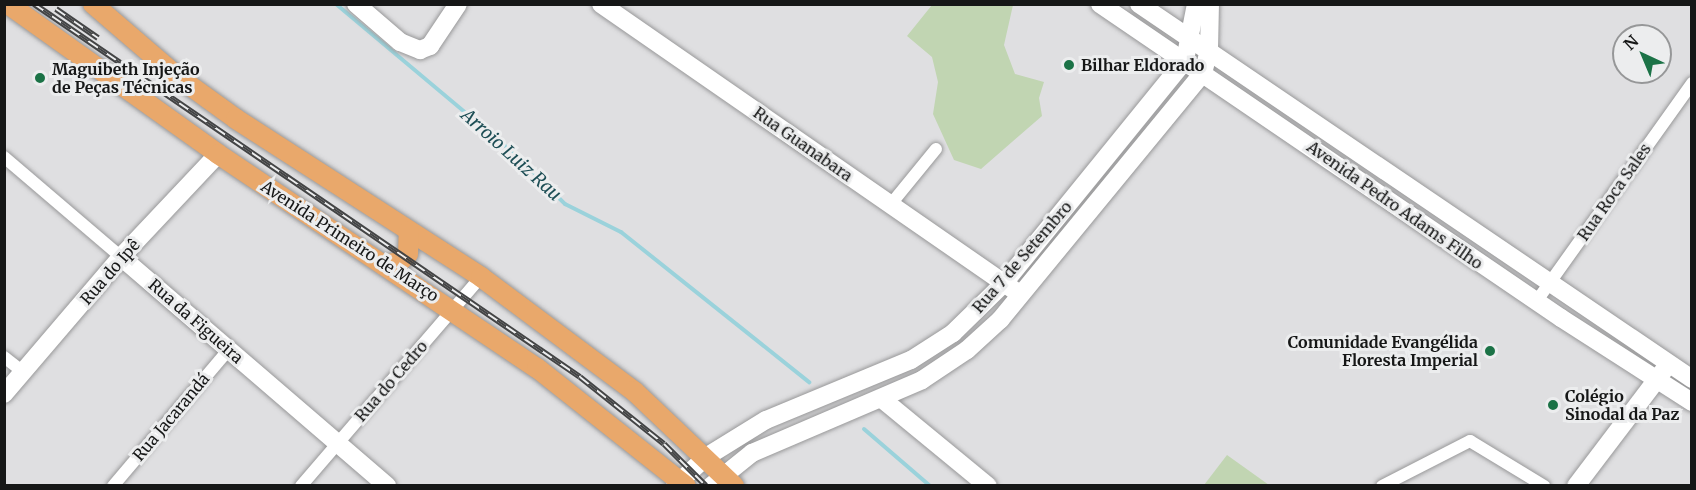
<!DOCTYPE html>
<meta charset="utf-8">
<style>
body{margin:0}
#map{position:relative;width:1696px;height:490px;overflow:hidden;background:#dfdfe1;font-family:Merriweather,serif}
div>[style]{position:absolute}
.green>*{inset:0;background:#c1d5b2}
.stream>*{height:4px;margin:-2px;padding:0 2px;transform-origin:2px;border-radius:2px;background:#9ad2db}
.roads{filter:drop-shadow(0 0 2px #989899) drop-shadow(0 0 2px #989899)}
.street>*{height:12px;margin:-6px;padding:0 6px;transform-origin:6px;border-radius:6px;background:#fff}
.secondary>*{height:18px;margin:-9px;padding:0 9px;transform-origin:9px;border-radius:9px;background:#fff}
.primary>*{height:20px;margin:-10px;padding:0 10px;transform-origin:10px;border-radius:10px;background:#e9a86b}
.rail>*{height:6px;margin-top:-3px;transform-origin:0;background:repeating-linear-gradient(90deg,#ecedee 0 11px,#434445 0 22px);box-sizing:border-box;border-block:2px solid #434445}
.dots>*{width:16px;height:16px;translate:-50% -50%;box-sizing:border-box;border:3px solid #ecedee;border-radius:50%}
span{translate:-50% -50%;white-space:nowrap;text-align:center;line-height:1.15;-webkit-text-stroke:6px #ecedee;paint-order:stroke}
.poi-label{font-size:16px;color:#161717;font-weight:700}
.left{translate:0 -50%;text-align:left}
.right{translate:-100% -50%;text-align:right}
.street-label{font-size:16px;color:#161717}
.water-label{font-size:18px;color:#1d4e55;font-style:italic}
.frame{position:absolute;inset:0;border:6px solid #161717;pointer-events:none}
.north{position:absolute;left:1612px;top:24px;width:60px;height:60px;box-sizing:border-box;background:#ecedee;border:2px solid #969798;border-radius:50%;rotate:316deg;font-size:16px;font-weight:700;line-height:24px;text-align:center;color:#161717}
.north::after{content:'';display:block;margin:auto;width:21px;height:27px;background:#1b7246;clip-path:polygon(50% 0,100% 100%,50% 72%,0 100%)}
</style>
<div id="map">
<div class="green">
<i style="clip-path:polygon(932px 5px,1013px 5px,1004px 45px,1015px 74px,1044px 82px,1039px 98px,1042px 116px,981px 169px,954px 160px,933px 114px,938px 82px,932px 57px,907px 36px)"></i>
<i style="clip-path:polygon(1227px 455px,1269px 485px,1204px 485px)"></i>
</div>
<div class="stream">
<i style="left:336px;top:4px;width:236px;rotate:40deg"></i>
<i style="left:517px;top:156px;width:68px;rotate:45deg"></i>
<i style="left:565px;top:204px;width:63px;rotate:26.6deg"></i>
<i style="left:621px;top:232px;width:241px;rotate:38.6deg"></i>
<i style="left:864px;top:429px;width:87px;rotate:40.8deg"></i>
</div>
<div class="roads">
<div class="street">
<i style="left:4px;top:157px;width:154px;rotate:40.5deg"></i>
<i style="left:891px;top:204px;width:71px;rotate:-50.7deg"></i>
<i style="left:1536px;top:302px;width:269px;rotate:-54.5deg"></i>
<i style="left:4px;top:357px;width:24px;rotate:38deg"></i>
<i style="left:113px;top:486px;width:180px;rotate:-49.7deg"></i>
<i style="left:301px;top:486px;width:276px;rotate:-49.3deg"></i>
<i style="left:1382px;top:486px;width:99px;rotate:-27.1deg"></i>
<i style="left:1470px;top:441px;width:87px;rotate:31.3deg"></i>
</div>
<div class="secondary">
<i style="left:356px;top:4px;width:58px;rotate:40.8deg"></i>
<i style="left:400px;top:42px;width:22px;rotate:22deg"></i>
<i style="left:420px;top:50px;width:11px;rotate:-22deg"></i>
<i style="left:430px;top:46px;width:50px;rotate:-56.3deg"></i>
<i style="left:601px;top:4px;width:502px;rotate:34.7deg"></i>
<i style="left:1100px;top:4px;width:558px;rotate:34.26deg"></i>
<i style="left:1561px;top:318px;width:156px;rotate:32.7deg"></i>
<i style="left:1139px;top:4px;width:668px;rotate:34.14deg"></i>
<i style="left:121px;top:257px;width:351px;rotate:40.7deg"></i>
<i style="left:4px;top:394px;width:180px;rotate:-49.5deg"></i>
<i style="left:121px;top:257px;width:141px;rotate:-46.7deg"></i>
<i style="left:882px;top:399px;width:137px;rotate:39.4deg"></i>
<i style="left:675px;top:486px;width:42px;rotate:-43.1deg"></i>
<i style="left:706px;top:457px;width:70px;rotate:-31.7deg"></i>
<i style="left:766px;top:420px;width:157px;rotate:-22.5deg"></i>
<i style="left:911px;top:360px;width:50px;rotate:-32.7deg"></i>
<i style="left:953px;top:333px;width:71px;rotate:-44.4deg"></i>
<i style="left:1004px;top:283px;width:287px;rotate:-50.9deg"></i>
<i style="left:1185px;top:60px;width:57px;rotate:-78.9deg"></i>
<i style="left:711px;top:486px;width:53px;rotate:-38.8deg"></i>
<i style="left:752px;top:453px;width:185px;rotate:-23.2deg"></i>
<i style="left:922px;top:380px;width:54px;rotate:-33.7deg"></i>
<i style="left:967px;top:350px;width:45px;rotate:-42.3deg"></i>
<i style="left:1000px;top:320px;width:320px;rotate:-50.6deg"></i>
<i style="left:1203px;top:73px;width:24px;rotate:-75deg"></i>
<i style="left:1209px;top:50px;width:46px;rotate:-88.8deg"></i>
<i style="left:1576px;top:486px;width:146px;rotate:-52.8deg"></i>
</div>
<div class="primary">
<i style="left:8px;top:4px;width:258px;rotate:35.5deg"></i>
<i style="left:218px;top:154px;width:384px;rotate:33.9deg"></i>
<i style="left:537px;top:368px;width:190px;rotate:38.4deg"></i>
<i style="left:93px;top:4px;width:112px;rotate:40.7deg"></i>
<i style="left:178px;top:77px;width:72px;rotate:35.9deg"></i>
<i style="left:236px;top:119px;width:292px;rotate:32.8deg"></i>
<i style="left:481px;top:277px;width:191px;rotate:36.7deg"></i>
<i style="left:634px;top:391px;width:138px;rotate:43.5deg"></i>
<i style="left:384px;top:265px;width:15px;rotate:-11deg"></i>
<i style="left:399px;top:262px;width:12px;rotate:-42deg"></i>
<i style="left:408px;top:254px;width:23px;rotate:-88deg"></i>
</div>
</div>
<div class="rail">
<i style="left:34px;top:4px;width:661px;rotate:34.34deg"></i>
<i style="left:580px;top:377px;width:107px;rotate:38.6deg"></i>
<i style="left:664px;top:444px;width:59px;rotate:45deg"></i>
<i style="left:56px;top:9px;width:51px;rotate:34.6deg"></i>
</div>
<div class="dots">
<i style="left:1069px;top:65px;background:#1b7246"></i>
<i style="left:40px;top:78px;background:#1b7246"></i>
<i style="left:1490px;top:351px;background:#1b7246"></i>
<i style="left:1553px;top:405px;background:#1b7246"></i>
</div>
<div class="poi-label">
<span class="left" style="left:1081px;top:65px">Bilhar Eldorado</span>
<span class="left" style="left:52px;top:78px">Maguibeth Injeção<br>de Peças Técnicas</span>
<span class="right" style="left:1478px;top:351px">Comunidade Evangélida<br>Floresta Imperial</span>
<span class="left" style="left:1565px;top:405px">Colégio<br>Sinodal da Paz</span>
</div>
<div class="street-label">
<span style="left:803px;top:144px;rotate:35deg">Rua Guanabara</span>
<span style="left:1614px;top:192px;rotate:-55deg">Rua Roca Sales</span>
<span style="left:1395px;top:205px;rotate:35deg">Avenida Pedro Adams Filho</span>
<span style="left:350px;top:241px;rotate:33deg">Avenida Primeiro de Março</span>
<span style="left:1022px;top:257px;rotate:-49deg">Rua 7 de Setembro</span>
<span style="left:110px;top:272px;rotate:-49deg">Rua do Ipê</span>
<span style="left:196px;top:321px;rotate:41deg">Rua da Figueira</span>
<span style="left:391px;top:381px;rotate:-49deg">Rua do Cedro</span>
<span style="left:171px;top:417px;rotate:-50deg">Rua Jacarandá</span>
</div>
<div class="water-label">
<span style="left:511px;top:155px;rotate:42deg">Arroio Luiz Rau</span>
</div>
<div class="frame"></div>
<div class="north">N</div>
</div>
